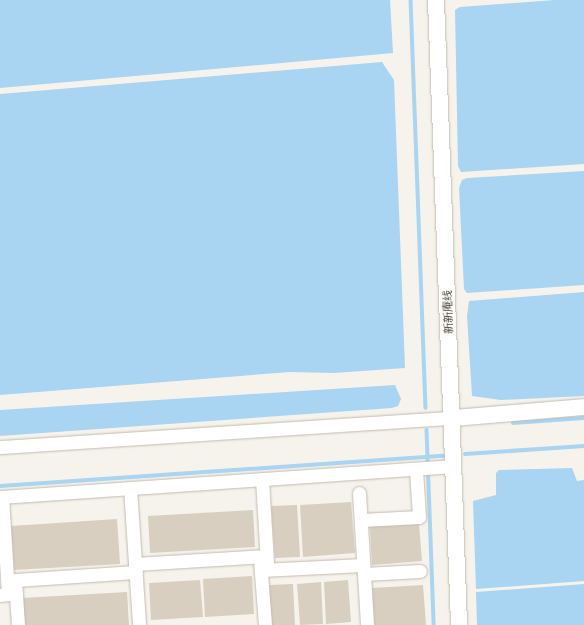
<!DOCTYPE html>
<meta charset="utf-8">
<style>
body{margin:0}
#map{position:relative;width:584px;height:625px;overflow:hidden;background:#f6f3ec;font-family:"Asap Condensed","Noto Sans SC",sans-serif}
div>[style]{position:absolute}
.water>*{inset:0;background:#a9d4f2}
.stream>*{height:3.5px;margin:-1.75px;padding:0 1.75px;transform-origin:1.75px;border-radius:1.75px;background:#a9d4f2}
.building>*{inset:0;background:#d8cfc1}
.roads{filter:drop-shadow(0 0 1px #c2bbae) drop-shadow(0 0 1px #c2bbae)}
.minor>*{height:13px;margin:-6.5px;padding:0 6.5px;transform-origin:6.5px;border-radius:6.5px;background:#fff}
.tertiary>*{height:16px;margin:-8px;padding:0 8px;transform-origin:8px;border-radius:8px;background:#fff}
span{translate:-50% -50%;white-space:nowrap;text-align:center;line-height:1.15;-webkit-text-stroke:3px #fff;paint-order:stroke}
.street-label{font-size:11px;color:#4b4439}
</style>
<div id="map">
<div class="water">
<i style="clip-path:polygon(0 0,390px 0,393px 53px,0 88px)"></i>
<i style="clip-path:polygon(555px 0,584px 0,584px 164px,461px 172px,458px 166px,455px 10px,460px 7px)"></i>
<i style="clip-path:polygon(382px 62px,394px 80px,405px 368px,334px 373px,290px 372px,0 395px,0 94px)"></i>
<i style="clip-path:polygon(584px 171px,584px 285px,467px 293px,464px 289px,459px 188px,462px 180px,467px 178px)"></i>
<i style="clip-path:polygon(584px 292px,584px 396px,501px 400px,472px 396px,467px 316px,469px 301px)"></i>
<i style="clip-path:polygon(395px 385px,401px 399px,398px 406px,392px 408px,0 436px,0 410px)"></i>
<i style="clip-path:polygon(572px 468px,577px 481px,584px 480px,584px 581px,476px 589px,473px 501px,496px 495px,496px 473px,499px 470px)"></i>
<i style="clip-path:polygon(584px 584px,584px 625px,477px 625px,476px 592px)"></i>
</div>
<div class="stream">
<i style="left:411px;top:0;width:408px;rotate:87.9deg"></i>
<i style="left:513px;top:423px;width:71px;rotate:-4deg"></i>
<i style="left:427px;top:430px;width:195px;rotate:87.9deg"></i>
<i style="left:465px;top:454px;width:119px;rotate:-3.8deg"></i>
<i style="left:0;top:486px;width:444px;rotate:-3.9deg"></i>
</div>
<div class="building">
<i style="clip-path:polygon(351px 502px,355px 553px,303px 557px,300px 505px)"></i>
<i style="clip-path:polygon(297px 505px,300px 557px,275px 558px,271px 506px)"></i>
<i style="clip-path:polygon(253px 510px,255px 547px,150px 553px,148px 516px)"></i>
<i style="clip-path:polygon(117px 519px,120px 564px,14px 570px,11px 526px)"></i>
<i style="clip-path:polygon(419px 524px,422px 561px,372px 565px,370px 527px)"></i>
<i style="clip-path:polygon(252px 576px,254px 614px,205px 617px,203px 579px)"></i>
<i style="clip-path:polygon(200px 580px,203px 617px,151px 620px,149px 583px)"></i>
<i style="clip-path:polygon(348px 580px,351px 622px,326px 624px,324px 582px)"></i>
<i style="clip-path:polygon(321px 582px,323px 624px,300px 625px,297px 584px)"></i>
<i style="clip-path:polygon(293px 584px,295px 625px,272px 625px,269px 585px)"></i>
<i style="clip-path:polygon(423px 585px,426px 625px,374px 625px,372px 588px)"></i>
<i style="clip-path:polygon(127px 592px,129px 625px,24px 625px,22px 598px)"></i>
</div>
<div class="roads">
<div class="minor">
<i style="left:0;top:447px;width:454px;rotate:-3.7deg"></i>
<i style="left:262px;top:479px;width:85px;rotate:86.6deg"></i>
<i style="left:130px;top:488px;width:137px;rotate:86.2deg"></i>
<i style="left:359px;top:493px;width:132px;rotate:86.5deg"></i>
<i style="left:0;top:497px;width:455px;rotate:-3.9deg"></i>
<i style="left:361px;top:520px;width:58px;rotate:-3deg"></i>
<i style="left:419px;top:517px;width:48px;rotate:-93.6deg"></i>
<i style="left:260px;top:561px;width:64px;rotate:85.5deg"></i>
<i style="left:135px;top:564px;width:131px;rotate:-3.5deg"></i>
<i style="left:261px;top:570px;width:102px;rotate:-2.8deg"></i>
<i style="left:364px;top:574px;width:56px;rotate:-3.1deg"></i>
<i style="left:0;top:595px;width:8px;rotate:-7deg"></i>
<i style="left:8px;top:594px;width:97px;rotate:-93.5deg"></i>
<i style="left:18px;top:625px;width:45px;rotate:-93.8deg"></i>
<i style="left:15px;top:580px;width:121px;rotate:-3.8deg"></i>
</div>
<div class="tertiary">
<i style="left:436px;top:0;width:625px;rotate:87.89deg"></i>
<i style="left:453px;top:418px;width:131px;rotate:-4.8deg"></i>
</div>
</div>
<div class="street-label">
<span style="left:448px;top:312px;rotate:-92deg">新新庵线</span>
</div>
</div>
